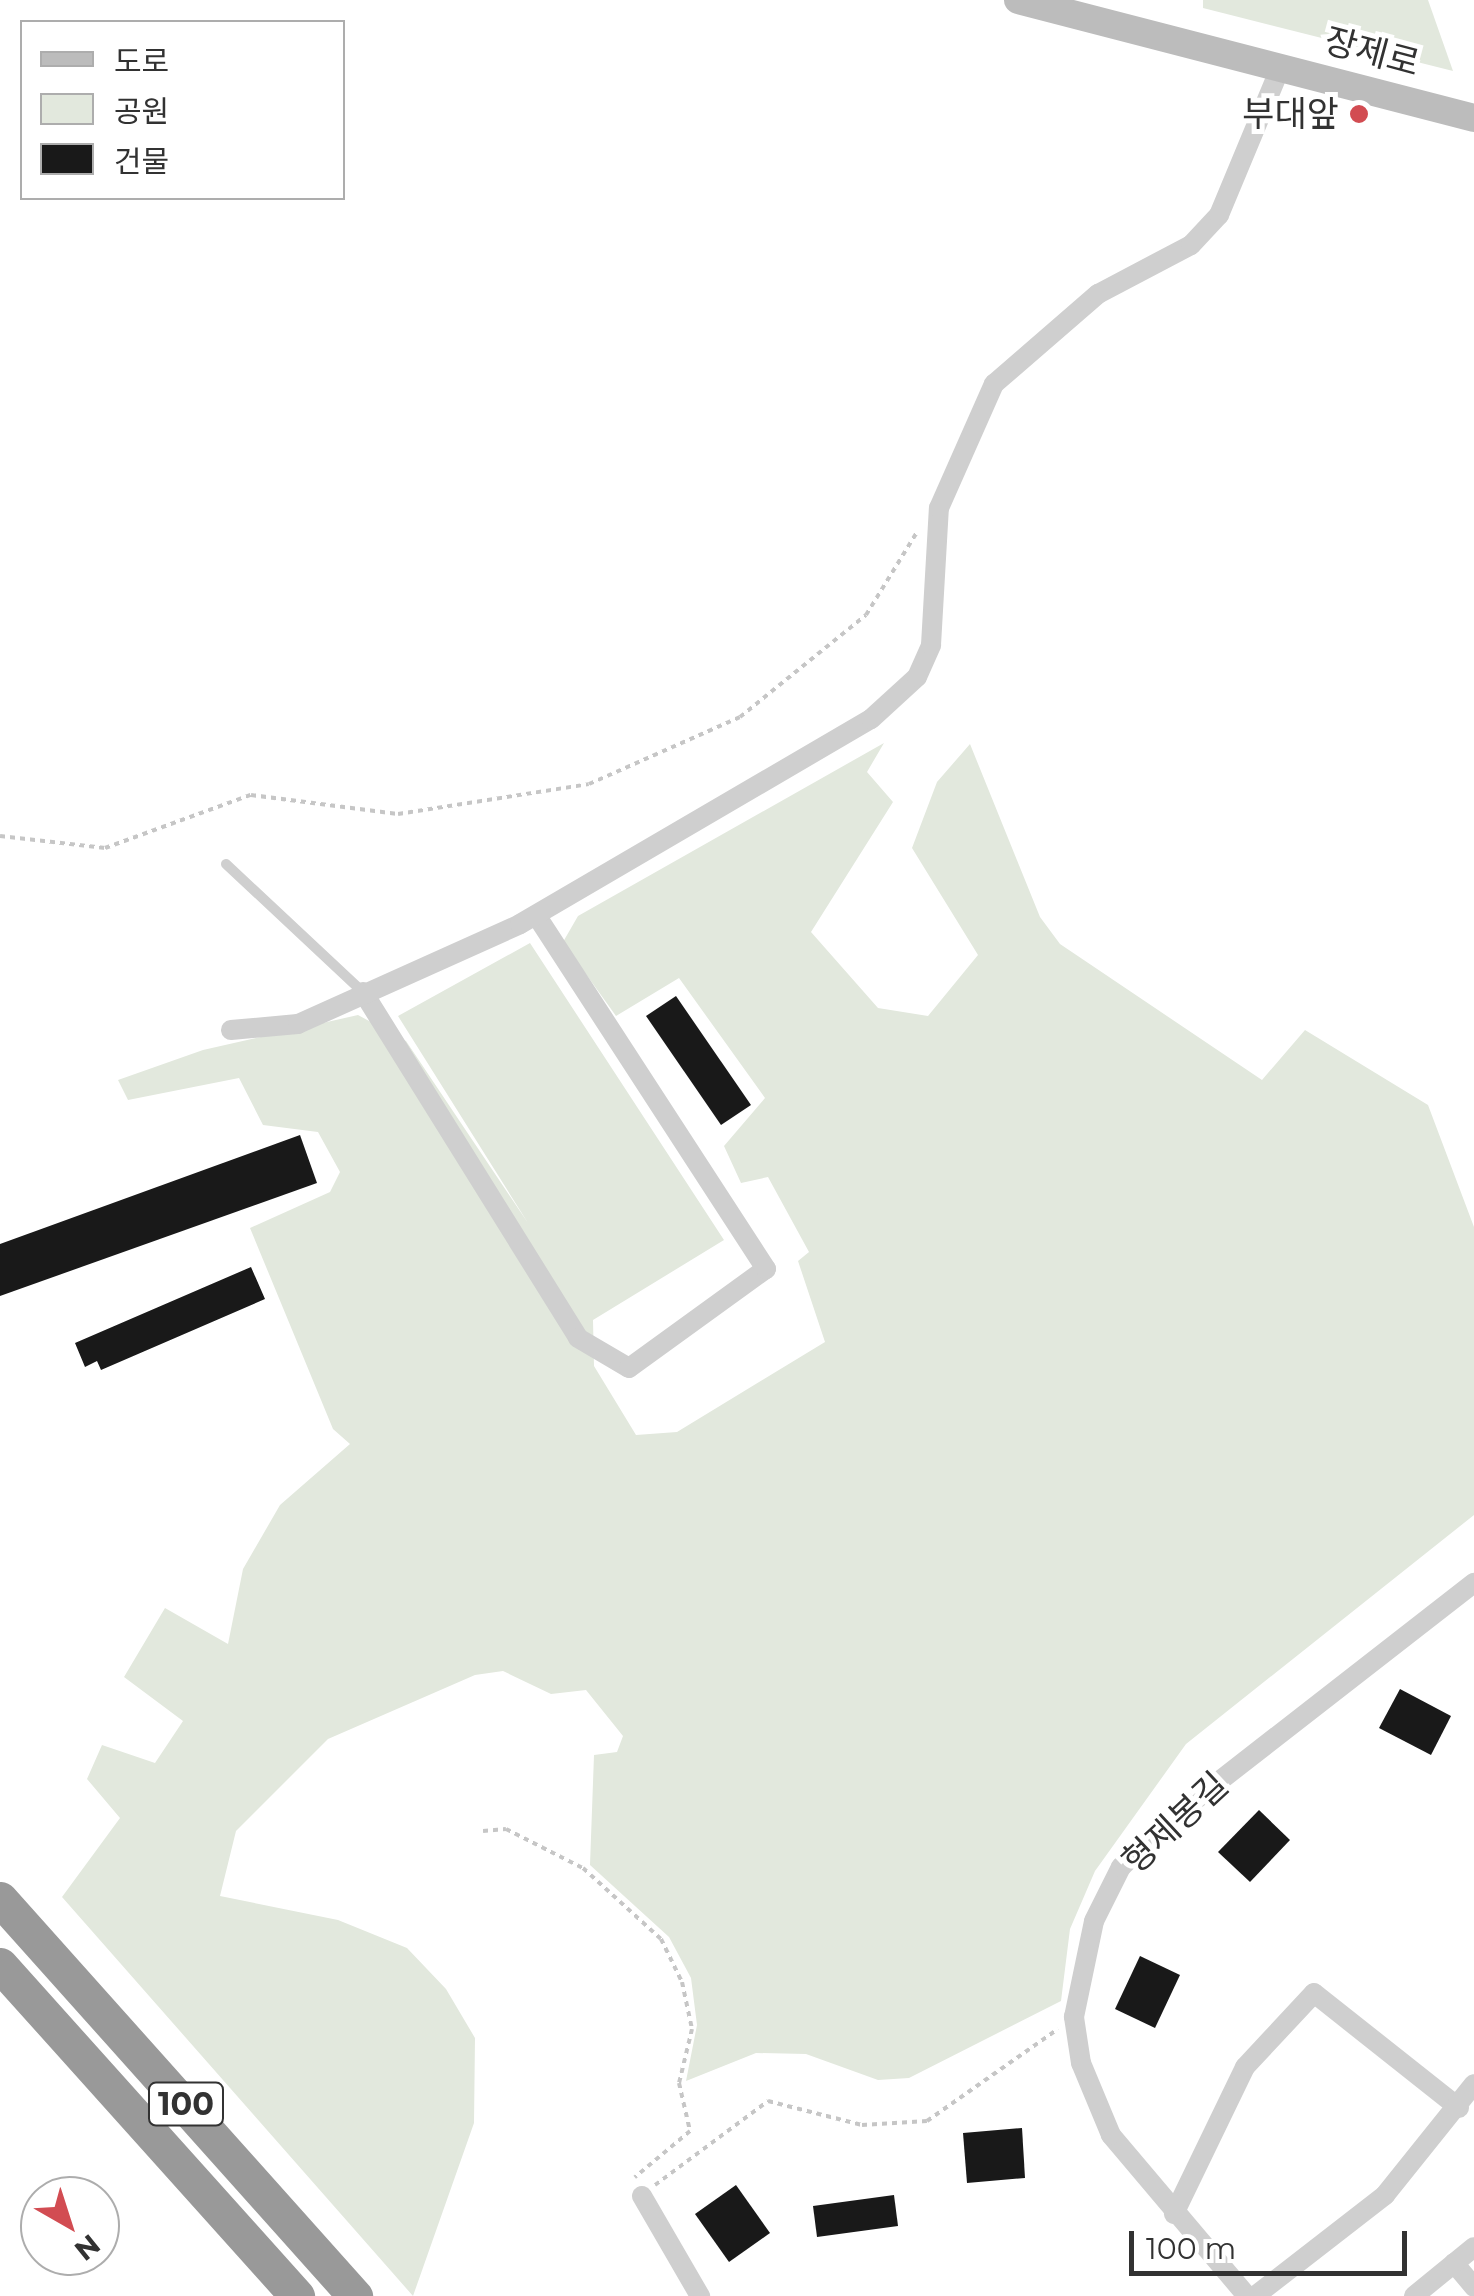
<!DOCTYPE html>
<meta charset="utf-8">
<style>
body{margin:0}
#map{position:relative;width:1474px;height:2296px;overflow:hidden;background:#fff;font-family:Montserrat,"Noto Sans KR",sans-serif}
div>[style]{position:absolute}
.green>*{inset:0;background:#e2e8dd}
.building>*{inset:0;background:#191919}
.path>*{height:4px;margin-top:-2px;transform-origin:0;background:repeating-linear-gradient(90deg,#c6c6c6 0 5px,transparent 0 10px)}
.lane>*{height:10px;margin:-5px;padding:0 5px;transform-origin:5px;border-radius:5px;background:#cfcfcf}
.street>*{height:20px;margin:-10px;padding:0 10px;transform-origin:10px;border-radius:10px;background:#cfcfcf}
.secondary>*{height:28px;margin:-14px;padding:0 14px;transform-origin:14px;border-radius:14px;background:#bcbcbc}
.highway>*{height:35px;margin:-17.5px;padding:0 17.5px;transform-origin:17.5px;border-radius:17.5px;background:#999}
.dots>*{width:28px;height:28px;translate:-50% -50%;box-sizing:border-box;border:5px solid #fff;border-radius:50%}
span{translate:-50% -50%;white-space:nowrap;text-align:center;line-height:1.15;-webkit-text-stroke:10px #fff;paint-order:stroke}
.shield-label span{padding:2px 8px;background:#fff;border:2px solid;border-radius:8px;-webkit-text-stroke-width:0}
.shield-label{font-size:32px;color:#323232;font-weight:700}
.street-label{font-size:35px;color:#323232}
.poi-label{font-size:35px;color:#323232}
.right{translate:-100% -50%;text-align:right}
.legend{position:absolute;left:20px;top:20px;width:325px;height:180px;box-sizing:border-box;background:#fff;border:2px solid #adadad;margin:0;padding:12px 18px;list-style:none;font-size:30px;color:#323232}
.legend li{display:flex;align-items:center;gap:20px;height:50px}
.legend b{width:50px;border:2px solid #adadad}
.north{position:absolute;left:20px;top:2176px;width:100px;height:100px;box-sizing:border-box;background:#fff;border:2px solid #adadad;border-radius:50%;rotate:141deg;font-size:28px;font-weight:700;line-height:40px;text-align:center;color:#323232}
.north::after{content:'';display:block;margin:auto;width:35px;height:45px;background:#d24c52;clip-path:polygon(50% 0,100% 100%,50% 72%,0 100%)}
.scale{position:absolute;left:1129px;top:2231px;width:278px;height:45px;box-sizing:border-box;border:5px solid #323232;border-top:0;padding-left:12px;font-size:30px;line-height:35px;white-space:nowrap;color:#323232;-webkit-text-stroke:8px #fff;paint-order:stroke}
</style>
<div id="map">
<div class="green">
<i style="clip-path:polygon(1203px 0,1428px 0,1453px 71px,1203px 8px)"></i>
<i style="clip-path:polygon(884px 743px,867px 772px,893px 802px,811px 932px,878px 1008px,928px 1016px,978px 955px,912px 848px,937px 782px,970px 744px,1040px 917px,1060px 944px,1262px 1080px,1305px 1030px,1428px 1105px,1474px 1227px,1474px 1515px,1186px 1744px,1095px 1871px,1070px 1929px,1061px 2001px,909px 2078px,878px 2080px,806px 2054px,756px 2053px,686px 2081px,697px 2025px,691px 1978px,669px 1937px,590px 1865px,594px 1755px,617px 1752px,623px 1736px,586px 1690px,551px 1694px,503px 1671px,475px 1675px,328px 1739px,236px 1831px,220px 1896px,338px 1920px,407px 1948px,446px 1989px,475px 2038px,474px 2123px,413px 2296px,62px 1897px,120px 1818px,87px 1779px,102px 1745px,155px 1763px,183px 1721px,124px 1677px,165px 1608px,228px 1644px,243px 1569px,280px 1505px,350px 1444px,333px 1429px,250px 1228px,330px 1192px,340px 1172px,318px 1132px,263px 1125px,239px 1078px,128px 1100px,118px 1080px,203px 1050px,358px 1015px,406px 1041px,528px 1223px,398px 1016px,530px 943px,724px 1240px,593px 1320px,594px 1366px,636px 1435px,677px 1432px,825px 1342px,798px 1261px,809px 1252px,768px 1177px,741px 1183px,724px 1146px,765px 1098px,679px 978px,616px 1016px,563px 942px,578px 916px)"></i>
</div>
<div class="building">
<i style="clip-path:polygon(676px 996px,751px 1105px,721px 1125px,646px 1016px)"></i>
<i style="clip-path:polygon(300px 1135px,317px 1183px,0 1296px,0 1244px)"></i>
<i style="clip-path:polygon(251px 1267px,265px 1299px,101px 1370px,97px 1361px,85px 1367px,75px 1343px)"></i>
<i style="clip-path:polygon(1400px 1689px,1451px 1716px,1431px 1755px,1379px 1728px)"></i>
<i style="clip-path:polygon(1259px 1810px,1290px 1840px,1250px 1882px,1218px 1852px)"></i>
<i style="clip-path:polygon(1140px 1956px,1180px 1975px,1155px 2028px,1115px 2009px)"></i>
<i style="clip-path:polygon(1022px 2128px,1025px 2178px,967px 2183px,963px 2133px)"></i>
<i style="clip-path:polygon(736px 2185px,770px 2233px,729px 2262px,695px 2214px)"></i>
<i style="clip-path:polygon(894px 2195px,898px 2226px,817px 2237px,813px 2206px)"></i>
</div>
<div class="path">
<i style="left:0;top:836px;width:106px;rotate:6.5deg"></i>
<i style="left:105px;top:848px;width:155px;rotate:-20deg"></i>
<i style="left:251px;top:795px;width:148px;rotate:7.4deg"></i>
<i style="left:398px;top:814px;width:193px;rotate:-8.9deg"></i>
<i style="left:589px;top:784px;width:165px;rotate:-23.9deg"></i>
<i style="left:740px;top:717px;width:162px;rotate:-39deg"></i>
<i style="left:866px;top:615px;width:97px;rotate:-58.4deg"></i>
<i style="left:483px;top:1831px;width:23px;rotate:-5deg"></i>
<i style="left:506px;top:1829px;width:86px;rotate:26.9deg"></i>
<i style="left:583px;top:1868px;width:105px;rotate:42.3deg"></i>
<i style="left:661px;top:1939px;width:48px;rotate:64deg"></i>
<i style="left:682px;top:1982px;width:48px;rotate:78deg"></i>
<i style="left:692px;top:2029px;width:56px;rotate:103.5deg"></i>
<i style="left:679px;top:2083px;width:49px;rotate:77.1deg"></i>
<i style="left:690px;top:2131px;width:72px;rotate:140.1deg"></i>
<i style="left:655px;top:2185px;width:141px;rotate:-36.6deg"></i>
<i style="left:768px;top:2101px;width:97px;rotate:14.3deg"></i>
<i style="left:862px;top:2125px;width:65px;rotate:-3.5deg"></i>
<i style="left:927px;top:2121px;width:160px;rotate:-35.1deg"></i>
</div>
<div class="lane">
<i style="left:226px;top:864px;width:187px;rotate:43.1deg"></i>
</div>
<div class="street">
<i style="left:363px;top:992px;width:407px;rotate:58.1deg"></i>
<i style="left:578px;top:1338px;width:59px;rotate:30.5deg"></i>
<i style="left:629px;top:1368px;width:169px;rotate:-35.9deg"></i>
<i style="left:766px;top:1269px;width:422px;rotate:-123deg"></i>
<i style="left:231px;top:1030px;width:67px;rotate:-5.1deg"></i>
<i style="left:298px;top:1024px;width:243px;rotate:-24.2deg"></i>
<i style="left:520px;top:924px;width:406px;rotate:-30.3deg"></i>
<i style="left:871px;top:719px;width:62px;rotate:-42.4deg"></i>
<i style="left:917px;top:677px;width:35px;rotate:-66deg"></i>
<i style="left:931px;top:645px;width:137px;rotate:-86.7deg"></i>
<i style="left:939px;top:508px;width:136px;rotate:-66.1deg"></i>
<i style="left:994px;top:384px;width:138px;rotate:-40.9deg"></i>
<i style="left:1098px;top:294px;width:105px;rotate:-27.8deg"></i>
<i style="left:1191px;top:245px;width:41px;rotate:-47deg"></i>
<i style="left:1219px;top:215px;width:161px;rotate:-67.4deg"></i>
<i style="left:642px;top:2196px;width:116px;rotate:59.9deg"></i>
<i style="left:1174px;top:2214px;width:163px;rotate:-64.2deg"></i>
<i style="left:1245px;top:2067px;width:101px;rotate:-47deg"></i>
<i style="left:1314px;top:1993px;width:185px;rotate:38.4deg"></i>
<i style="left:1454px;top:2263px;width:31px;rotate:50deg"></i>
<i style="left:1247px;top:2296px;width:211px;rotate:-130.2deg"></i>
<i style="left:1111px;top:2135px;width:78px;rotate:-112.6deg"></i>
<i style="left:1081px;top:2063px;width:47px;rotate:-98.7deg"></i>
<i style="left:1074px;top:2017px;width:98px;rotate:-78.2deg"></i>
<i style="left:1094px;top:1921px;width:60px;rotate:-63.4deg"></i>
<i style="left:1121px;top:1867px;width:66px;rotate:-44.4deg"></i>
<i style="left:1168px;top:1821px;width:388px;rotate:-37.9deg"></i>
<i style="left:1255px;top:2296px;width:165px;rotate:-37.8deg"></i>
<i style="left:1385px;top:2195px;width:142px;rotate:-51.3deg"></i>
<i style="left:1414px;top:2296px;width:77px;rotate:-39.2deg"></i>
</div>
<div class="secondary">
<i style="left:1018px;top:0;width:471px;rotate:14.5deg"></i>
</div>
<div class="highway">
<i style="left:0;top:1899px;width:533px;rotate:48.2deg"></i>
<i style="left:0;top:1965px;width:445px;rotate:48.1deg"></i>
</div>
<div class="dots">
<i style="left:1359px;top:114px;background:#d24c52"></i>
</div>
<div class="shield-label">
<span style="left:186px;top:2104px">100</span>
</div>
<div class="street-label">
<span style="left:1372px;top:52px;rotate:15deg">장제로</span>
<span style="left:1175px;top:1823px;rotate:-43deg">형제봉길</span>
</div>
<div class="poi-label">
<span class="right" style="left:1339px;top:114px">부대앞</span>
</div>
<ul class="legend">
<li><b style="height:12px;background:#bcbcbc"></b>도로</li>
<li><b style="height:28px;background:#e2e8dd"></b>공원</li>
<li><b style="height:28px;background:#191919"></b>건물</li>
</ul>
<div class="north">N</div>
<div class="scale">100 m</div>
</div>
